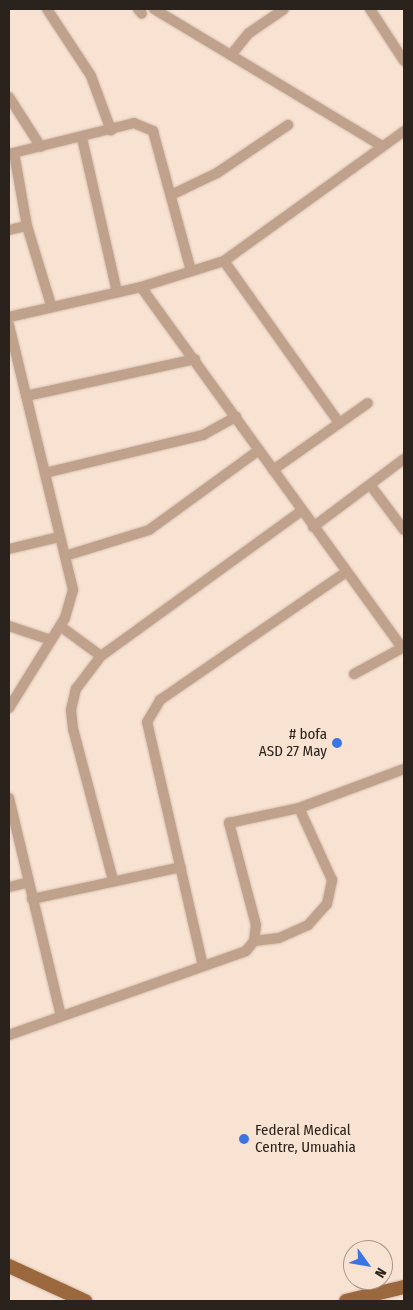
<!DOCTYPE html>
<style>
body{margin:0}
#map{position:relative;width:413px;height:1310px;overflow:hidden;background:#f8e2d2;font-family:"Fira Sans Condensed",sans-serif}
div>[style]{position:absolute}
.roads{filter:drop-shadow(0 0 1px #d3c0b1) drop-shadow(0 0 1px #d3c0b1)}
.minor>*{height:10px;margin:-5px;padding:0 5px;transform-origin:5px;border-radius:5px;background:#c0a28c}
.major>*{height:14px;margin:-7px;padding:0 7px;transform-origin:7px;border-radius:7px;background:#9b673c}
.dots>*{width:14px;height:14px;translate:-50% -50%;box-sizing:border-box;border:2px solid #f8e2d2;border-radius:50%}
span{translate:-50% -50%;white-space:nowrap;text-align:center;line-height:1.15;-webkit-text-stroke:4px #f8e2d2;paint-order:stroke}
.poi-label{font-size:15px;color:#2a231d}
.right{translate:-100% -50%;text-align:right}
.left{translate:0 -50%;text-align:left}
.frame{position:absolute;inset:0;border:10px solid #2a231d;pointer-events:none}
.north{position:absolute;left:343px;top:1240px;width:50px;height:50px;box-sizing:border-box;background:#f8e2d2;border:1px solid #a6968a;border-radius:50%;rotate:122deg;font-size:14px;font-weight:700;line-height:20px;text-align:center;color:#2a231d}
.north::after{content:'';display:block;margin:auto;width:18px;height:22px;background:#3c74e4;clip-path:polygon(50% 0,100% 100%,50% 72%,0 100%)}
</style>
<div id="map">
<div class="roads">
<div class="minor">
<i style="left:47px;top:9px;width:80px;rotate:56.7deg"></i>
<i style="left:91px;top:76px;width:58px;rotate:69.7deg"></i>
<i style="left:138px;top:9px;width:6px;rotate:51deg"></i>
<i style="left:154px;top:9px;width:266px;rotate:31deg"></i>
<i style="left:370px;top:9px;width:62px;rotate:56.8deg"></i>
<i style="left:231px;top:55px;width:28px;rotate:-51deg"></i>
<i style="left:249px;top:33px;width:42px;rotate:-34.4deg"></i>
<i style="left:9px;top:97px;width:59px;rotate:57.4deg"></i>
<i style="left:82px;top:138px;width:158px;rotate:77.2deg"></i>
<i style="left:14px;top:153px;width:74px;rotate:79.9deg"></i>
<i style="left:27px;top:226px;width:83px;rotate:73.1deg"></i>
<i style="left:9px;top:154px;width:129px;rotate:-13.9deg"></i>
<i style="left:134px;top:123px;width:21px;rotate:23deg"></i>
<i style="left:153px;top:131px;width:145px;rotate:74.8deg"></i>
<i style="left:171px;top:195px;width:51px;rotate:-25.6deg"></i>
<i style="left:217px;top:173px;width:86px;rotate:-34.1deg"></i>
<i style="left:9px;top:230px;width:18px;rotate:-13deg"></i>
<i style="left:224px;top:261px;width:199px;rotate:54.6deg"></i>
<i style="left:141px;top:287px;width:445px;rotate:54.1deg"></i>
<i style="left:9px;top:317px;width:135px;rotate:-12.8deg"></i>
<i style="left:141px;top:287px;width:87px;rotate:-17.4deg"></i>
<i style="left:224px;top:261px;width:222px;rotate:-35.8deg"></i>
<i style="left:9px;top:325px;width:273px;rotate:76.4deg"></i>
<i style="left:73px;top:590px;width:29px;rotate:106deg"></i>
<i style="left:65px;top:618px;width:106px;rotate:121.9deg"></i>
<i style="left:26px;top:396px;width:173px;rotate:-12.3deg"></i>
<i style="left:273px;top:470px;width:116px;rotate:-35.2deg"></i>
<i style="left:45px;top:473px;width:163px;rotate:-13.5deg"></i>
<i style="left:203px;top:435px;width:38px;rotate:-29deg"></i>
<i style="left:371px;top:486px;width:55px;rotate:53.1deg"></i>
<i style="left:313px;top:527px;width:114px;rotate:-36.8deg"></i>
<i style="left:9px;top:549px;width:51px;rotate:-13.5deg"></i>
<i style="left:65px;top:556px;width:88px;rotate:-17.2deg"></i>
<i style="left:149px;top:530px;width:136px;rotate:-36deg"></i>
<i style="left:9px;top:626px;width:44px;rotate:18.4deg"></i>
<i style="left:60px;top:626px;width:51px;rotate:36.2deg"></i>
<i style="left:354px;top:674px;width:57px;rotate:-28.4deg"></i>
<i style="left:9px;top:798px;width:224px;rotate:76.6deg"></i>
<i style="left:113px;top:880px;width:156px;rotate:-104.8deg"></i>
<i style="left:73px;top:729px;width:19px;rotate:-96deg"></i>
<i style="left:71px;top:710px;width:22px;rotate:-77deg"></i>
<i style="left:76px;top:689px;width:41px;rotate:-52.9deg"></i>
<i style="left:101px;top:656px;width:247px;rotate:-35.9deg"></i>
<i style="left:9px;top:887px;width:18px;rotate:-13deg"></i>
<i style="left:32px;top:899px;width:152px;rotate:-12.1deg"></i>
<i style="left:254px;top:941px;width:25px;rotate:-7deg"></i>
<i style="left:279px;top:938px;width:32px;rotate:-24deg"></i>
<i style="left:308px;top:925px;width:28px;rotate:-48deg"></i>
<i style="left:327px;top:904px;width:25px;rotate:-78deg"></i>
<i style="left:332px;top:880px;width:79px;rotate:-114.6deg"></i>
<i style="left:203px;top:966px;width:250px;rotate:-102.9deg"></i>
<i style="left:147px;top:722px;width:26px;rotate:-59deg"></i>
<i style="left:160px;top:700px;width:226px;rotate:-34.5deg"></i>
<i style="left:9px;top:1035px;width:251px;rotate:-19.5deg"></i>
<i style="left:246px;top:951px;width:13px;rotate:-51deg"></i>
<i style="left:254px;top:941px;width:16px;rotate:-83deg"></i>
<i style="left:256px;top:925px;width:106px;rotate:-104.8deg"></i>
<i style="left:229px;top:823px;width:72px;rotate:-12.1deg"></i>
<i style="left:299px;top:808px;width:112px;rotate:-20.4deg"></i>
</div>
<div class="major">
<i style="left:9px;top:1266px;width:84px;rotate:24.7deg"></i>
<i style="left:346px;top:1301px;width:60px;rotate:-13.6deg"></i>
</div>
</div>
<div class="dots">
<i style="left:337px;top:743px;background:#3c74e4"></i>
<i style="left:244px;top:1139px;background:#3c74e4"></i>
</div>
<div class="poi-label">
<span class="right" style="left:327px;top:743px"># bofa<br>ASD 27 May</span>
<span class="left" style="left:255px;top:1139px">Federal Medical<br>Centre, Umuahia</span>
</div>
<div class="frame"></div>
<div class="north">N</div>
</div>
